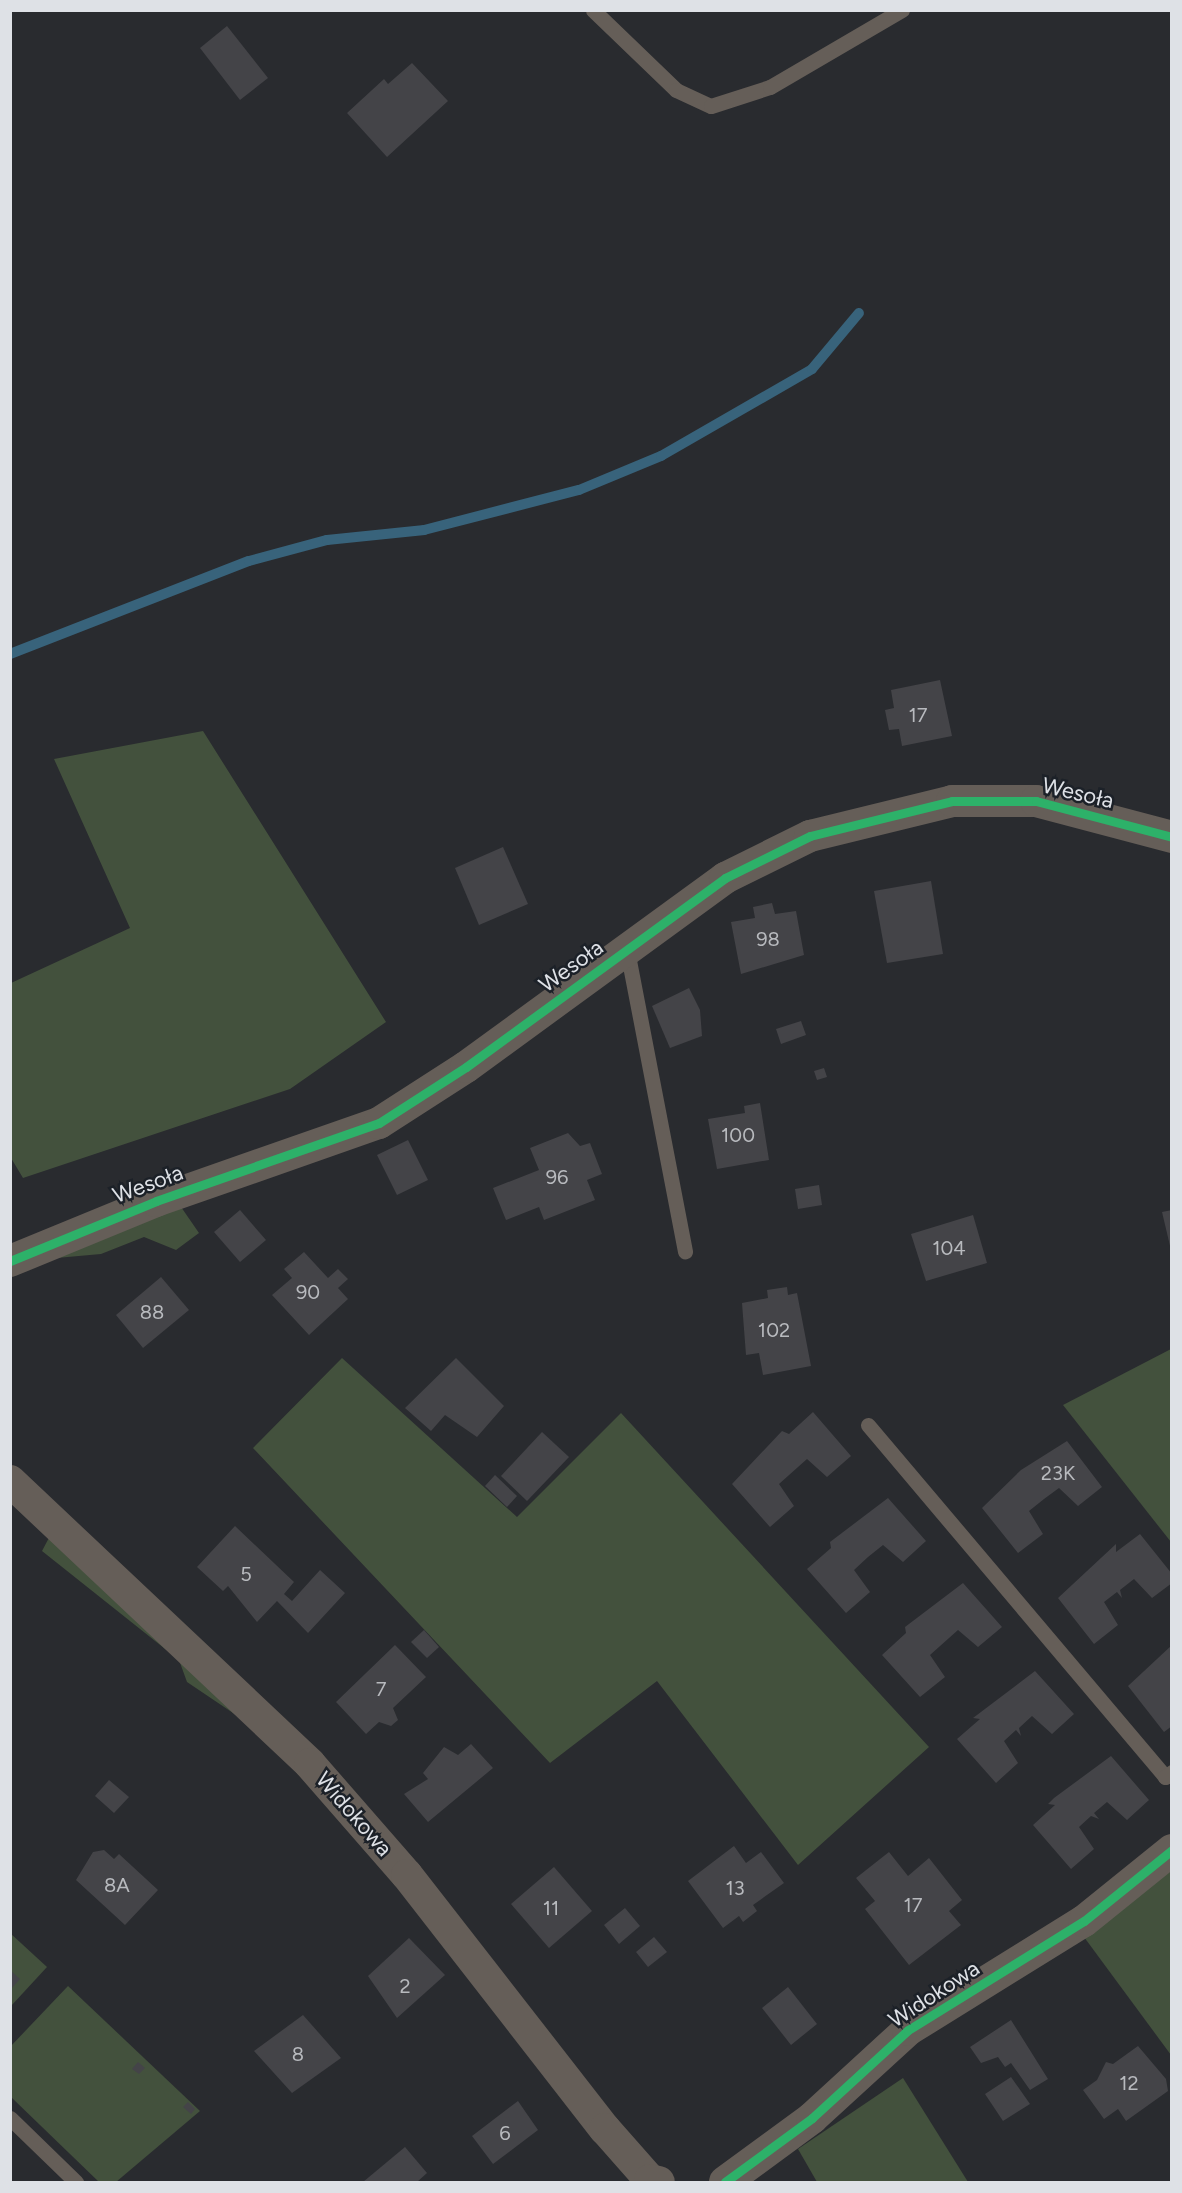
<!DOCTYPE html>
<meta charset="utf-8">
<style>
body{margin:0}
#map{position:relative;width:1182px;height:2193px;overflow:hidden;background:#292b2f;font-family:Figtree,sans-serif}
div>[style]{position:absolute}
.green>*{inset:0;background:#43513d}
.stream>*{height:10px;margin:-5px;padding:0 5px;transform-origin:5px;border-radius:5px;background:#38637b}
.building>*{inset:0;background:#444448}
.service>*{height:15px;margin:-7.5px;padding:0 7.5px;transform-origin:7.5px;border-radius:7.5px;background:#655e58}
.minor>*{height:32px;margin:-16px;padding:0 16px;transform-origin:16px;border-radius:16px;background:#655e58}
.cycleway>*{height:9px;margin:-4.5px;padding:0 4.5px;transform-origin:4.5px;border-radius:4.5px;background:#2db169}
span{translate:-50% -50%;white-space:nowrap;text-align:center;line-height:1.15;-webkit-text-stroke:5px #1c2128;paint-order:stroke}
.number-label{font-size:20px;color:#b8babe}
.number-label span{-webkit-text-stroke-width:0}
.street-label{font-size:22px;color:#dee1e6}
.frame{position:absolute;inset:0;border:12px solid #dee1e6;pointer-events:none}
</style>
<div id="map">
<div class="green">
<i style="clip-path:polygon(203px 731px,386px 1022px,290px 1089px,23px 1178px,11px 1158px,11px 983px,130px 928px,54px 759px)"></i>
<i style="clip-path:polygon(179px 1204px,199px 1233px,176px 1250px,144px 1237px,101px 1254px,34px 1260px)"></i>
<i style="clip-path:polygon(1171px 1349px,1171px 1542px,1063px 1405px)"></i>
<i style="clip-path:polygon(342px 1358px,517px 1517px,621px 1413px,929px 1747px,798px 1865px,657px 1681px,550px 1763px,253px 1448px)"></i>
<i style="clip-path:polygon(52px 1532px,270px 1738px,187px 1682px,179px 1660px,42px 1551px)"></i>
<i style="clip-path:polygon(1171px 1867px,1171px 2055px,1084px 1937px)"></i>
<i style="clip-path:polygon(10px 1933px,47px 1967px,11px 2006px,10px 2006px)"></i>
<i style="clip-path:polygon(68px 1986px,200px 2111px,116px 2182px,99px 2182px,11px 2097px,10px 2047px)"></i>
<i style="clip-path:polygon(903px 2078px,968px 2182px,817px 2182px,798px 2149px)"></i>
</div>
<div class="stream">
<i style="left:10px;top:654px;width:256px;rotate:-21.3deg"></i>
<i style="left:249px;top:561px;width:81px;rotate:-15.1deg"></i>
<i style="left:327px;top:540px;width:98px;rotate:-5.9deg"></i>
<i style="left:424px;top:530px;width:160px;rotate:-14.5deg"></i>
<i style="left:579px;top:490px;width:89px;rotate:-22.5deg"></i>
<i style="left:661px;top:456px;width:174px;rotate:-29.9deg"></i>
<i style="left:812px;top:369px;width:73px;rotate:-50deg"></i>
</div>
<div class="building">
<i style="clip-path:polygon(227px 26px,268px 78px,240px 100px,200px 48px)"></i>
<i style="clip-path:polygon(412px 63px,448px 101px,387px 157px,347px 113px,384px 79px,388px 84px)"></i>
<i style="clip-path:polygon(940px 680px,952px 736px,902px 746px,899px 729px,889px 730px,885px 710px,894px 708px,891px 690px)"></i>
<i style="clip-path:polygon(503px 847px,528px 904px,479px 925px,455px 868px)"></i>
<i style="clip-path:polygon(931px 881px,943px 954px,887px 963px,874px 891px)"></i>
<i style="clip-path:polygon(772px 903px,775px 914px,796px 911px,804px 955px,741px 974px,731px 922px,755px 918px,753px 907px)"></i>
<i style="clip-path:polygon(689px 988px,700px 1010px,702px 1036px,670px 1048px,652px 1006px)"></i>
<i style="clip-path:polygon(801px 1021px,806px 1035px,781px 1044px,776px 1029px)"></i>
<i style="clip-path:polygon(824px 1068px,827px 1077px,817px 1080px,814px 1071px)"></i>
<i style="clip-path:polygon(760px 1103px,769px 1160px,717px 1169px,708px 1119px,745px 1113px,744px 1106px)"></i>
<i style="clip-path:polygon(568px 1133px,580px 1146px,590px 1143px,602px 1174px,587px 1180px,595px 1200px,544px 1220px,539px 1207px,506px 1220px,493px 1188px,539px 1170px,530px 1148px)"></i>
<i style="clip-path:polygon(408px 1140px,428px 1180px,397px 1195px,377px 1155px)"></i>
<i style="clip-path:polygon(819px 1185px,822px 1205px,798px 1209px,795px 1189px)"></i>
<i style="clip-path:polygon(240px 1210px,266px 1240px,240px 1262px,214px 1232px)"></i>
<i style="clip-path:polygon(1172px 1210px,1172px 1250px,1171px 1250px,1162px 1212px)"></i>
<i style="clip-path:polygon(973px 1215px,987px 1263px,926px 1281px,911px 1234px)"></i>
<i style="clip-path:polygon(304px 1252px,328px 1278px,338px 1269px,348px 1279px,338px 1288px,348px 1299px,309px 1335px,272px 1295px,292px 1278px,284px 1269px)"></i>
<i style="clip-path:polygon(161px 1277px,189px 1310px,143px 1348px,116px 1315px)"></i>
<i style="clip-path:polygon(787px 1287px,788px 1295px,797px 1293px,811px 1366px,763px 1375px,759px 1353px,746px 1355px,742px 1303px,768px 1298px,767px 1290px)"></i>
<i style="clip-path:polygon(456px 1358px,504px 1406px,477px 1437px,445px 1415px,431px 1431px,405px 1408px)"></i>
<i style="clip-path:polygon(813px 1412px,851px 1456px,827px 1477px,807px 1459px,779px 1484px,794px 1506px,770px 1527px,732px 1484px,782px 1431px,789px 1434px)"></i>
<i style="clip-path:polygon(542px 1432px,569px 1457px,527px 1501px,501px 1476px)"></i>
<i style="clip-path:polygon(1067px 1441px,1102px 1487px,1078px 1506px,1059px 1488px,1044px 1499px,1029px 1511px,1043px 1534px,1018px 1553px,982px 1508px,1021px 1470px)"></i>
<i style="clip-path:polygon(495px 1475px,517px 1496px,507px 1507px,485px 1486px)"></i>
<i style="clip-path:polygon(888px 1498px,926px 1541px,903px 1562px,883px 1545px,868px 1557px,854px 1570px,870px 1592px,846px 1613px,807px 1569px,831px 1548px,830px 1542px)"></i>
<i style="clip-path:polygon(235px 1526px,294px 1582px,284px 1594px,292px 1601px,320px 1570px,345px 1593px,308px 1633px,277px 1601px,257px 1622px,228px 1586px,223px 1591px,197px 1567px)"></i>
<i style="clip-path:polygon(1140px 1534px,1172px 1574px,1172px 1583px,1152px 1598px,1134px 1579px,1120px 1590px,1122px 1598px,1117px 1592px,1104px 1602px,1118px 1625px,1094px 1644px,1058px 1598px,1116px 1544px,1116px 1552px)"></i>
<i style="clip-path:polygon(963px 1583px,1002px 1627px,978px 1647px,958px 1630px,930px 1655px,945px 1677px,920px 1697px,882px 1655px,906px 1633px,905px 1627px)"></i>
<i style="clip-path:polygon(424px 1630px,439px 1647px,427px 1658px,411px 1642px)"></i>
<i style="clip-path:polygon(395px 1645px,426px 1677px,393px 1708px,398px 1720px,391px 1726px,379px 1722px,366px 1734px,336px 1702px)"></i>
<i style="clip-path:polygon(1172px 1645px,1172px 1726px,1164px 1732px,1128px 1686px)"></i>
<i style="clip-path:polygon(1035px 1671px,1074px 1714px,1052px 1734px,1032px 1716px,1019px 1728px,1021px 1736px,1016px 1730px,1004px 1741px,1018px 1763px,996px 1783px,957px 1739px,980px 1719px,973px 1718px)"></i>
<i style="clip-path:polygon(471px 1744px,493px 1768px,428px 1822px,404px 1794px,428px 1779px,423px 1773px,444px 1747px,458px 1755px)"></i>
<i style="clip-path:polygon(1111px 1756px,1149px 1800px,1127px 1820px,1107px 1802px,1094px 1813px,1099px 1819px,1091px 1816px,1079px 1827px,1094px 1849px,1071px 1869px,1033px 1825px,1055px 1805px,1048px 1804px,1054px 1798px)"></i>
<i style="clip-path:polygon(109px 1780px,129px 1797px,114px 1813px,95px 1796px)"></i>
<i style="clip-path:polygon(734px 1846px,746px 1863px,761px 1852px,784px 1883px,753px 1905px,757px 1911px,743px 1922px,739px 1916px,723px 1928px,688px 1881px)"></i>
<i style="clip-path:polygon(104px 1850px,114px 1859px,119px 1854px,158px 1890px,125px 1925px,76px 1880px,93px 1852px)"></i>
<i style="clip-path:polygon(889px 1852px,908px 1876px,929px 1858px,962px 1900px,949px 1911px,961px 1925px,909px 1965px,865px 1909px,875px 1901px,856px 1878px)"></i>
<i style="clip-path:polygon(554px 1867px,592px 1911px,549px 1948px,511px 1904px)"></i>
<i style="clip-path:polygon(625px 1908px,640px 1926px,619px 1944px,604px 1925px)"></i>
<i style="clip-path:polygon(654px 1937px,667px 1952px,648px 1967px,636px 1952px)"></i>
<i style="clip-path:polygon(409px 1938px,445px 1975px,397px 2018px,368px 1976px)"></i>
<i style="clip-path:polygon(10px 1970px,20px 1979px,10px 1990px)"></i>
<i style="clip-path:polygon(788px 1987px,817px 2024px,791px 2045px,762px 2008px)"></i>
<i style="clip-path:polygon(303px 2015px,341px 2058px,292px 2093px,254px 2051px)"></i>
<i style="clip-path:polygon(1011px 2020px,1048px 2079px,1030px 2090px,1011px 2063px,1005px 2067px,998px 2057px,981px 2063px,970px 2047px)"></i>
<i style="clip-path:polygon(1138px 2046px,1166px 2079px,1168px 2091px,1126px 2121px,1118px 2109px,1104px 2119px,1083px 2090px,1097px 2080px,1106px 2062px,1113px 2064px)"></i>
<i style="clip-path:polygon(138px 2062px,145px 2068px,139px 2074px,132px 2069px)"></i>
<i style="clip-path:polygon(1011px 2077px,1030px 2104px,1003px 2121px,985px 2094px)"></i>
<i style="clip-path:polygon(518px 2101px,538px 2130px,493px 2164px,472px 2136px)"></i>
<i style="clip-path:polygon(188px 2102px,195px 2109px,191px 2114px,183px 2107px)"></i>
<i style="clip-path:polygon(405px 2147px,427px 2173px,417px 2182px,363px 2182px)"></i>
</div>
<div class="service">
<i style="left:593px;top:10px;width:115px;rotate:43.9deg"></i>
<i style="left:676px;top:90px;width:38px;rotate:25deg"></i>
<i style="left:711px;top:106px;width:62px;rotate:-17.9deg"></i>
<i style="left:770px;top:87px;width:153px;rotate:-30.3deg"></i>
<i style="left:627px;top:950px;width:307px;rotate:79.1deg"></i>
<i style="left:868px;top:1425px;width:461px;rotate:49.8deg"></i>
<i style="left:1165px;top:1777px;width:9px;rotate:-36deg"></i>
<i style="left:10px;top:2118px;width:92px;rotate:44.1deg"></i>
</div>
<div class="minor">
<i style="left:10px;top:1261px;width:158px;rotate:-22.3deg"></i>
<i style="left:156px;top:1201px;width:236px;rotate:-19.3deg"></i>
<i style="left:379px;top:1123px;width:103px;rotate:-32.8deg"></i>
<i style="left:466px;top:1067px;width:321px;rotate:-36.1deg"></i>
<i style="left:725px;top:878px;width:95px;rotate:-26.3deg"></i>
<i style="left:810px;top:836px;width:146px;rotate:-13.8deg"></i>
<i style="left:952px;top:801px;width:84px"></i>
<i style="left:1036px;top:801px;width:141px;rotate:14.8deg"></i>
<i style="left:10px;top:1481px;width:412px;rotate:43.3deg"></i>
<i style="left:310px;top:1764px;width:147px;rotate:48.9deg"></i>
<i style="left:407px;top:1875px;width:322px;rotate:52.1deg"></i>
<i style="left:605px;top:2129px;width:68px;rotate:48.6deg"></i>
<i style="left:650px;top:2180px;width:9px;rotate:13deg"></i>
<i style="left:725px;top:2182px;width:108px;rotate:-36.3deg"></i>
<i style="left:812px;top:2118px;width:130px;rotate:-42.5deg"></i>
<i style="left:908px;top:2030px;width:207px;rotate:-31.8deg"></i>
<i style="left:1084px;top:1921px;width:113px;rotate:-38.9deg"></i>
</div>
<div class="cycleway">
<i style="left:10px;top:1261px;width:158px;rotate:-22.3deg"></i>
<i style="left:156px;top:1201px;width:236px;rotate:-19.3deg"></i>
<i style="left:379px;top:1123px;width:103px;rotate:-32.8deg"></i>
<i style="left:466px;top:1067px;width:321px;rotate:-36.1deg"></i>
<i style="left:725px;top:878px;width:95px;rotate:-26.3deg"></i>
<i style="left:810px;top:836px;width:146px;rotate:-13.8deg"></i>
<i style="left:952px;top:801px;width:84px"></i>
<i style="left:1036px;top:801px;width:141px;rotate:14.8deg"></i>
<i style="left:725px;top:2182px;width:108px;rotate:-36.3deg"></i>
<i style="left:812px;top:2118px;width:130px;rotate:-42.5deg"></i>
<i style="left:908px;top:2030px;width:207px;rotate:-31.8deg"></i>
<i style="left:1084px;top:1921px;width:113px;rotate:-38.9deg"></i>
</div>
<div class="number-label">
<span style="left:918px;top:715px">17</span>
<span style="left:768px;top:939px">98</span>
<span style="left:738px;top:1135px">100</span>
<span style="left:557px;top:1177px">96</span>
<span style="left:949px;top:1248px">104</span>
<span style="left:308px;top:1292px">90</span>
<span style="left:152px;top:1312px">88</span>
<span style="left:774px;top:1330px">102</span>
<span style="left:1058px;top:1473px">23K</span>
<span style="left:246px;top:1574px">5</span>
<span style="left:381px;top:1689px">7</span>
<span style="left:117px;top:1885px">8A</span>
<span style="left:735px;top:1888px">13</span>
<span style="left:913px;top:1905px">17</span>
<span style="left:551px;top:1908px">11</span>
<span style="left:405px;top:1986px">2</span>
<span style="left:298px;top:2054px">8</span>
<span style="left:1129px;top:2083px">12</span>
<span style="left:505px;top:2133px">6</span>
</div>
<div class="street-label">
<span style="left:1078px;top:793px;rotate:13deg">Wesoła</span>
<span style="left:571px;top:966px;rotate:-36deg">Wesoła</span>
<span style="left:148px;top:1184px;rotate:-20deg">Wesoła</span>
<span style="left:354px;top:1814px;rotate:49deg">Widokowa</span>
<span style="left:934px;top:1994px;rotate:-33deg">Widokowa</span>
</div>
<div class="frame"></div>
</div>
